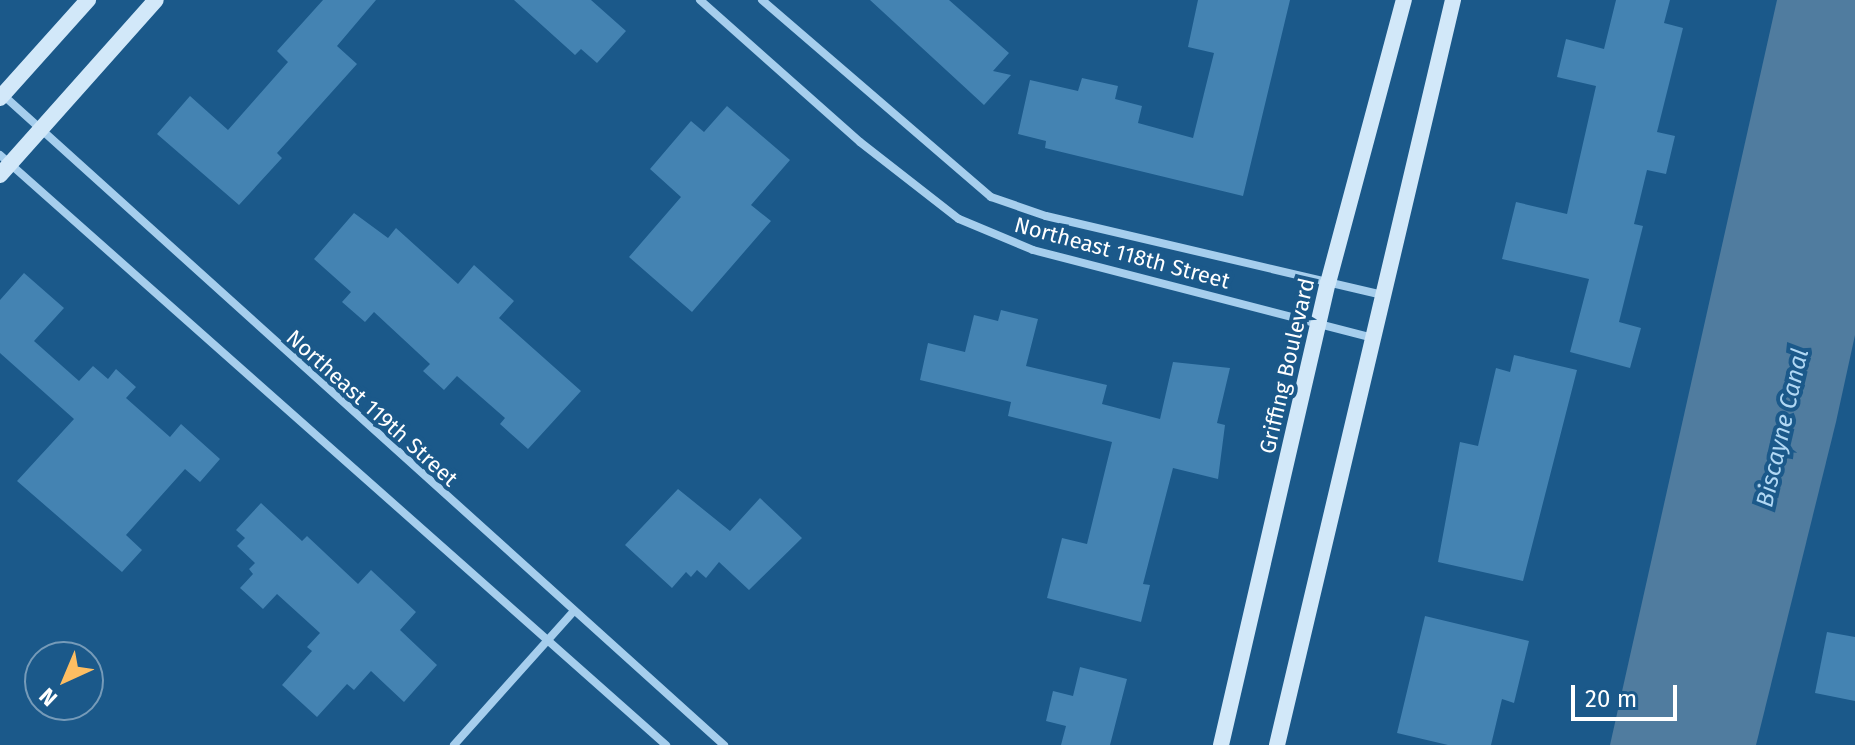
<!DOCTYPE html>
<style>
body{margin:0}
#map{position:relative;width:1855px;height:745px;overflow:hidden;background:#1b598a;font-family:"Fira Sans",sans-serif}
div>[style]{position:absolute}
.water>*{inset:0;background:#507c9f}
.building>*{inset:0;background:#4483b2}
.street>*{height:8px;margin:-4px;padding:0 4px;transform-origin:4px;border-radius:4px;background:#a6ceed}
.secondary>*{height:16px;margin:-8px;padding:0 8px;transform-origin:8px;border-radius:8px;background:#d2e8f9}
span{translate:-50% -50%;white-space:nowrap;text-align:center;line-height:1.15;-webkit-text-stroke:8px #1b598a;paint-order:stroke}
.street-label{font-size:22px;color:#fff}
.water-label{font-size:24px;color:#b1d8f4;font-style:italic}
.north{position:absolute;left:24px;top:641px;width:80px;height:80px;box-sizing:border-box;background:#1b598a;border:2px solid #769bb9;border-radius:50%;rotate:224deg;font-size:22px;font-weight:700;line-height:32px;text-align:center;color:#fff}
.north::after{content:'';display:block;margin:auto;width:28px;height:36px;background:#febe62;clip-path:polygon(50% 0,100% 100%,50% 72%,0 100%)}
.scale{position:absolute;left:1571px;top:685px;width:106px;height:36px;box-sizing:border-box;border:4px solid #fff;border-top:0;padding-left:10px;font-size:24px;line-height:28px;white-space:nowrap;color:#fff;-webkit-text-stroke:6px #1b598a;paint-order:stroke}
</style>
<div id="map">
<div class="water">
<i style="clip-path:polygon(1777px 0,1855px 0,1855px 335px,1836px 422px,1756px 745px,1610px 745px)"></i>
</div>
<div class="building">
<i style="clip-path:polygon(323px 0,376px 0,337px 46px,357px 64px,277px 153px,282px 158px,239px 205px,157px 134px,190px 96px,228px 130px,288px 62px,277px 51px)"></i>
<i style="clip-path:polygon(514px 0,591px 0,626px 31px,597px 63px,581px 49px,575px 55px)"></i>
<i style="clip-path:polygon(870px 0,949px 0,1009px 53px,993px 71px,1011px 75px,984px 105px)"></i>
<i style="clip-path:polygon(1198px 0,1290px 0,1243px 196px,1045px 148px,1046px 141px,1018px 134px,1030px 80px,1078px 91px,1082px 78px,1118px 86px,1115px 99px,1142px 106px,1138px 123px,1193px 138px,1214px 53px,1188px 47px)"></i>
<i style="clip-path:polygon(1616px 0,1670px 0,1664px 23px,1683px 28px,1657px 132px,1675px 136px,1666px 174px,1647px 170px,1634px 224px,1643px 226px,1619px 322px,1641px 328px,1630px 368px,1570px 352px,1589px 279px,1502px 259px,1516px 202px,1567px 214px,1596px 86px,1557px 77px,1566px 39px,1604px 49px)"></i>
<i style="clip-path:polygon(727px 106px,790px 160px,751px 205px,771px 221px,692px 312px,629px 257px,681px 197px,650px 169px,691px 121px,704px 132px)"></i>
<i style="clip-path:polygon(354px 213px,388px 238px,396px 228px,458px 284px,474px 265px,514px 301px,499px 318px,581px 391px,528px 449px,500px 424px,505px 418px,457px 376px,444px 390px,423px 371px,430px 364px,374px 312px,365px 322px,342px 302px,351px 292px,314px 259px)"></i>
<i style="clip-path:polygon(24px 273px,64px 308px,34px 341px,79px 381px,93px 366px,108px 379px,116px 369px,136px 387px,126px 398px,170px 437px,181px 424px,220px 459px,200px 482px,185px 469px,126px 535px,142px 550px,122px 572px,17px 481px,74px 419px,0 353px,0 300px)"></i>
<i style="clip-path:polygon(1001px 310px,1038px 319px,1026px 366px,1107px 385px,1102px 404px,1160px 419px,1173px 362px,1230px 368px,1217px 423px,1225px 425px,1218px 479px,1173px 468px,1143px 584px,1150px 585px,1141px 622px,1047px 598px,1062px 538px,1087px 544px,1112px 442px,1008px 416px,1011px 402px,920px 380px,928px 343px,965px 352px,974px 315px,998px 321px)"></i>
<i style="clip-path:polygon(1514px 355px,1577px 370px,1523px 581px,1438px 562px,1460px 442px,1478px 446px,1496px 368px,1510px 372px)"></i>
<i style="clip-path:polygon(678px 489px,730px 531px,760px 498px,802px 538px,749px 590px,719px 562px,706px 578px,697px 570px,691px 577px,686px 572px,672px 588px,625px 545px)"></i>
<i style="clip-path:polygon(261px 503px,302px 541px,307px 536px,358px 584px,371px 570px,416px 612px,400px 630px,437px 665px,404px 702px,371px 671px,354px 690px,347px 684px,317px 717px,282px 685px,312px 651px,307px 647px,320px 633px,277px 594px,263px 609px,240px 588px,253px 574px,249px 569px,255px 563px,237px 546px,245px 538px,236px 530px)"></i>
<i style="clip-path:polygon(1425px 616px,1529px 641px,1514px 703px,1502px 699px,1491px 745px,1448px 745px,1397px 733px)"></i>
<i style="clip-path:polygon(1827px 632px,1855px 637px,1855px 701px,1815px 693px)"></i>
<i style="clip-path:polygon(1080px 667px,1127px 679px,1110px 745px,1061px 745px,1066px 726px,1046px 721px,1053px 691px,1073px 696px)"></i>
</div>
<div class="street">
<i style="left:700px;top:0;width:214px;rotate:41.6deg"></i>
<i style="left:860px;top:142px;width:125px;rotate:37.9deg"></i>
<i style="left:959px;top:219px;width:80px;rotate:22.7deg"></i>
<i style="left:1033px;top:250px;width:351px;rotate:14.5deg"></i>
<i style="left:762px;top:0;width:302px;rotate:40.7deg"></i>
<i style="left:991px;top:197px;width:58px;rotate:19.1deg"></i>
<i style="left:1046px;top:216px;width:347px;rotate:13.2deg"></i>
<i style="left:3px;top:95px;width:971px;rotate:42.04deg"></i>
<i style="left:0;top:155px;width:890px;rotate:41.54deg"></i>
<i style="left:454px;top:745px;width:177px;rotate:-48.2deg"></i>
</div>
<div class="secondary">
<i style="left:0;top:98px;width:132px;rotate:-48.1deg"></i>
<i style="left:0;top:175px;width:234px;rotate:-48.3deg"></i>
<i style="left:1221px;top:745px;width:474px;rotate:-77deg"></i>
<i style="left:1328px;top:283px;width:293px;rotate:-75deg"></i>
<i style="left:1277px;top:745px;width:766px;rotate:-76.71deg"></i>
</div>
<div class="street-label">
<span style="left:1122px;top:253px;rotate:15deg">Northeast 118th Street</span>
<span style="left:1287px;top:366px;rotate:-77deg">Griffing Boulevard</span>
<span style="left:372px;top:408px;rotate:42deg">Northeast 119th Street</span>
</div>
<div class="water-label">
<span style="left:1783px;top:428px;rotate:-77deg">Biscayne Canal</span>
</div>
<div class="north">N</div>
<div class="scale">20 m</div>
</div>
